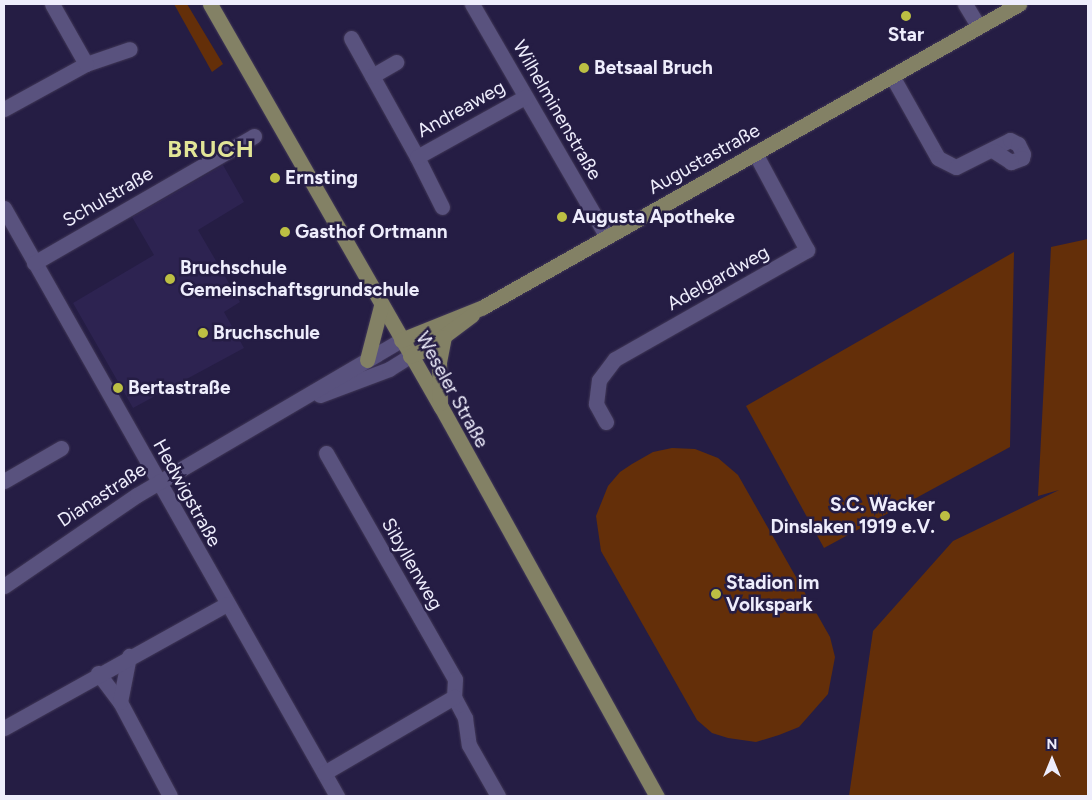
<!DOCTYPE html>
<meta charset="utf-8">
<style>
body{margin:0}
#map{position:relative;width:1092px;height:800px;overflow:hidden;background:#251d44;font-family:Figtree,sans-serif}
div>[style]{position:absolute}
.built>*{inset:0;background:#2d2351}
.green>*{inset:0;background:#642f09}
.roads{filter:drop-shadow(0 0 1px #413857) drop-shadow(0 0 1px #413857)}
.minor>*{height:15px;margin:-7.5px;padding:0 7.5px;transform-origin:7.5px;border-radius:7.5px;background:#59527e}
.major>*{height:15px;margin:-7.5px;padding:0 7.5px;transform-origin:7.5px;border-radius:7.5px;background:#838165}
.dots>*{width:14px;height:14px;translate:-50% -50%;box-sizing:border-box;border:2px solid #251d44;border-radius:50%}
span{translate:-50% -50%;white-space:nowrap;text-align:center;line-height:1.15;-webkit-text-stroke:5px #251d44;paint-order:stroke}
.poi-label{font-size:19px;color:#eeedfc;font-weight:700}
.left{translate:0 -50%;text-align:left}
.right{translate:-100% -50%;text-align:right}
.street-label{font-size:19px;color:#eeedfc}
.district-label{font-size:24px;color:#e2e597;font-weight:700;letter-spacing:1px}
.frame{position:absolute;inset:0;border:5px solid #eeedfc;pointer-events:none}
.north{position:absolute;left:1027px;top:735px;width:50px;height:50px;-webkit-text-stroke:4px #251d44;paint-order:stroke;rotate:0deg;font-size:14px;font-weight:700;line-height:20px;text-align:center;color:#eeedfc}
.north::after{content:'';display:block;margin:auto;width:18px;height:22px;background:#eeedfc;clip-path:polygon(50% 0,100% 100%,50% 72%,0 100%)}
</style>
<div id="map">
<div class="built">
<i style="clip-path:polygon(223px 165px,244px 202px,198px 230px,240px 302px,224px 312px,244px 348px,133px 408px,73px 303px,154px 255px,132px 217px)"></i>
</div>
<div class="green">
<i style="clip-path:polygon(174px 4px,187px 4px,223px 64px,212px 72px)"></i>
<i style="clip-path:polygon(1088px 239px,1088px 796px,849px 796px,873px 631px,953px 541px,1059px 490px,1038px 496px,1051px 247px)"></i>
<i style="clip-path:polygon(1014px 252px,1010px 447px,824px 548px,746px 406px)"></i>
<i style="clip-path:polygon(672px 448px,695px 449px,718px 458px,738px 475px,830px 637px,835px 657px,828px 694px,799px 727px,779px 735px,756px 742px,728px 738px,712px 733px,697px 720px,601px 551px,596px 516px,608px 486px,620px 472px,632px 464px,653px 452px)"></i>
</div>
<div class="roads">
<div class="minor">
<i style="left:472px;top:4px;width:269px;rotate:59.9deg"></i>
<i style="left:965px;top:4px;width:26px;rotate:59deg"></i>
<i style="left:351px;top:38px;width:136px;rotate:61deg"></i>
<i style="left:86px;top:64px;width:46px;rotate:-18.8deg"></i>
<i style="left:372px;top:76px;width:28px;rotate:-30deg"></i>
<i style="left:892px;top:76px;width:94px;rotate:60.7deg"></i>
<i style="left:938px;top:158px;width:20px;rotate:27deg"></i>
<i style="left:956px;top:167px;width:60px;rotate:-26.6deg"></i>
<i style="left:1010px;top:140px;width:9px;rotate:27deg"></i>
<i style="left:1018px;top:144px;width:11px;rotate:63deg"></i>
<i style="left:1023px;top:154px;width:4px;rotate:104deg"></i>
<i style="left:1022px;top:158px;width:12px;rotate:160deg"></i>
<i style="left:1011px;top:162px;width:20px;rotate:-147deg"></i>
<i style="left:4px;top:109px;width:94px;rotate:-28.8deg"></i>
<i style="left:86px;top:64px;width:69px;rotate:-119.5deg"></i>
<i style="left:442px;top:207px;width:56px;rotate:-116.6deg"></i>
<i style="left:417px;top:157px;width:124px;rotate:-29.1deg"></i>
<i style="left:4px;top:208px;width:676px;rotate:60.48deg"></i>
<i style="left:34px;top:263px;width:254px;rotate:-30deg"></i>
<i style="left:320px;top:395px;width:74px;rotate:-20.6deg"></i>
<i style="left:389px;top:369px;width:25px;rotate:-32deg"></i>
<i style="left:606px;top:422px;width:21px;rotate:-119deg"></i>
<i style="left:596px;top:404px;width:24px;rotate:-83deg"></i>
<i style="left:599px;top:380px;width:26px;rotate:-53deg"></i>
<i style="left:615px;top:359px;width:221px;rotate:-29.6deg"></i>
<i style="left:807px;top:250px;width:110px;rotate:-118.2deg"></i>
<i style="left:326px;top:453px;width:260px;rotate:60.3deg"></i>
<i style="left:455px;top:679px;width:18px;rotate:93deg"></i>
<i style="left:454px;top:697px;width:24px;rotate:62deg"></i>
<i style="left:465px;top:718px;width:27px;rotate:82deg"></i>
<i style="left:469px;top:745px;width:59px;rotate:60.4deg"></i>
<i style="left:4px;top:481px;width:66px;rotate:-30.1deg"></i>
<i style="left:4px;top:586px;width:161px;rotate:-34.4deg"></i>
<i style="left:137px;top:495px;width:306px;rotate:-30.4deg"></i>
<i style="left:98px;top:673px;width:36px;rotate:53deg"></i>
<i style="left:120px;top:702px;width:106px;rotate:62deg"></i>
<i style="left:120px;top:702px;width:47px;rotate:-78.9deg"></i>
<i style="left:4px;top:728px;width:255px;rotate:-29.1deg"></i>
<i style="left:324px;top:773px;width:151px;rotate:-30.3deg"></i>
</div>
<div class="major">
<i style="left:210px;top:4px;width:465px;rotate:60.2deg"></i>
<i style="left:441px;top:407px;width:445px;rotate:61deg"></i>
<i style="left:401px;top:340px;width:88px;rotate:-21.9deg"></i>
<i style="left:483px;top:307px;width:616px;rotate:-29.48deg"></i>
<i style="left:410px;top:356px;width:20px;rotate:-24deg"></i>
<i style="left:428px;top:348px;width:55px;rotate:-36.9deg"></i>
<i style="left:367px;top:360px;width:56px;rotate:-75.5deg"></i>
<i style="left:440px;top:403px;width:41px;rotate:-91.4deg"></i>
<i style="left:439px;top:362px;width:25px;rotate:-79deg"></i>
</div>
</div>
<div class="dots">
<i style="left:906px;top:16px;background:#bcbf43"></i>
<i style="left:584px;top:68px;background:#bcbf43"></i>
<i style="left:275px;top:178px;background:#bcbf43"></i>
<i style="left:562px;top:217px;background:#bcbf43"></i>
<i style="left:285px;top:232px;background:#bcbf43"></i>
<i style="left:170px;top:279px;background:#bcbf43"></i>
<i style="left:203px;top:333px;background:#bcbf43"></i>
<i style="left:118px;top:388px;background:#bcbf43"></i>
<i style="left:945px;top:516px;background:#bcbf43"></i>
<i style="left:716px;top:594px;background:#bcbf43"></i>
</div>
<div class="poi-label">
<span style="left:906px;top:35px">Star</span>
<span class="left" style="left:594px;top:68px">Betsaal Bruch</span>
<span class="left" style="left:285px;top:178px">Ernsting</span>
<span class="left" style="left:572px;top:217px">Augusta Apotheke</span>
<span class="left" style="left:295px;top:232px">Gasthof Ortmann</span>
<span class="left" style="left:180px;top:279px">Bruchschule<br>Gemeinschaftsgrundschule</span>
<span class="left" style="left:213px;top:333px">Bruchschule</span>
<span class="left" style="left:128px;top:388px">Bertastraße</span>
<span class="right" style="left:935px;top:516px">S.C. Wacker<br>Dinslaken 1919 e.V.</span>
<span class="left" style="left:726px;top:594px">Stadion im<br>Volkspark</span>
</div>
<div class="street-label">
<span style="left:461px;top:109px;rotate:-29deg">Andreaweg</span>
<span style="left:557px;top:110px;rotate:60deg">Wilhelminenstraße</span>
<span style="left:704px;top:159px;rotate:-29deg">Augustastraße</span>
<span style="left:108px;top:197px;rotate:-30deg">Schulstraße</span>
<span style="left:718px;top:278px;rotate:-29deg">Adelgardweg</span>
<span style="left:452px;top:390px;rotate:61deg">Weseler Straße</span>
<span style="left:187px;top:493px;rotate:61deg">Hedwigstraße</span>
<span style="left:102px;top:495px;rotate:-33deg">Dianastraße</span>
<span style="left:412px;top:564px;rotate:60deg">Sibyllenweg</span>
</div>
<div class="district-label">
<span style="left:211px;top:149px">BRUCH</span>
</div>
<div class="frame"></div>
<div class="north">N</div>
</div>
